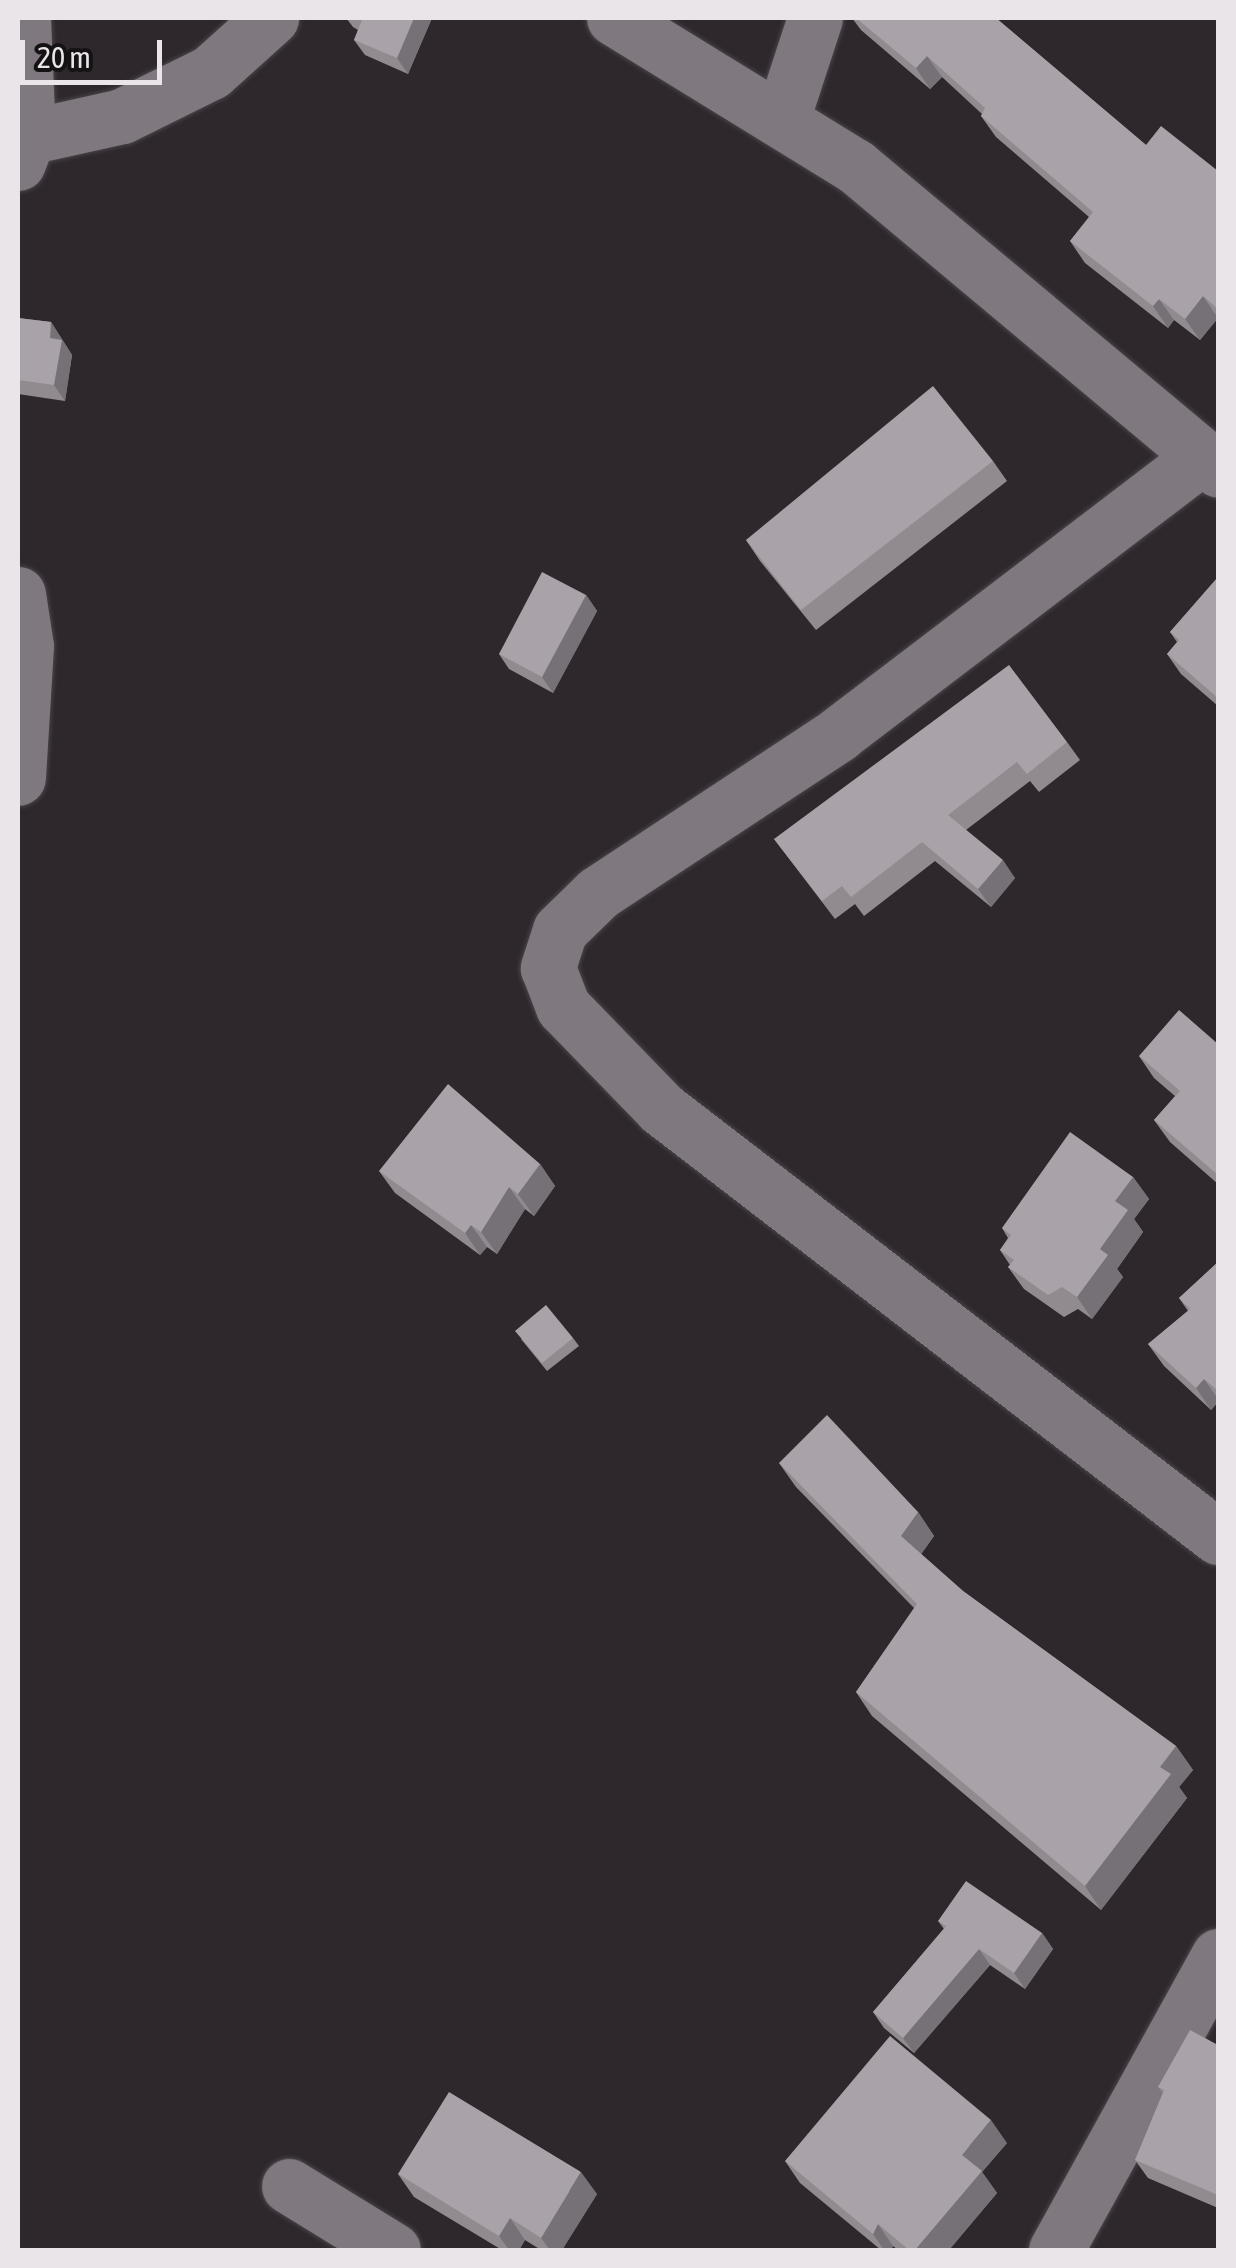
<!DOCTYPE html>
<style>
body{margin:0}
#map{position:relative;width:1236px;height:2268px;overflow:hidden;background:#2e282d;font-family:"Asap Condensed",sans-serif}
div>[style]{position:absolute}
.roads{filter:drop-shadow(0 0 2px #494448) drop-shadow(0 0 2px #494448)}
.minor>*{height:55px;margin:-27.5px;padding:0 27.5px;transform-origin:27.5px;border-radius:27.5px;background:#7f787e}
.wall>*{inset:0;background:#918b90}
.shaded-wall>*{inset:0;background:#767176}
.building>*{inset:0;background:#a9a2a8}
span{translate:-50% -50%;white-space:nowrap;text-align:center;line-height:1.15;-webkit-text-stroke:10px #151214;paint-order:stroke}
.frame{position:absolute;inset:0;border:20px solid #e9e5e8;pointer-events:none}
.scale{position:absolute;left:20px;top:40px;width:142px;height:45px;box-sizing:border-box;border:5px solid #e9e5e8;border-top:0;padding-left:12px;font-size:30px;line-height:35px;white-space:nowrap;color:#e9e5e8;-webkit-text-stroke:8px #151214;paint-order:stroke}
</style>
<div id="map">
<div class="roads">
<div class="minor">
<i style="left:614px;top:18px;width:283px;rotate:31.6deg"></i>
<i style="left:855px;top:166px;width:473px;rotate:39.9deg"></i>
<i style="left:782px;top:119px;width:106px;rotate:-71.9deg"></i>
<i style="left:28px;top:137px;width:96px;rotate:-12.6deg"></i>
<i style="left:122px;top:116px;width:99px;rotate:-26.3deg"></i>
<i style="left:211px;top:72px;width:81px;rotate:-42deg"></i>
<i style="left:18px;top:163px;width:28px;rotate:-69deg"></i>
<i style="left:28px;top:137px;width:119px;rotate:-92.4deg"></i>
<i style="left:1202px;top:457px;width:457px;rotate:142.7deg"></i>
<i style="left:839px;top:734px;width:289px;rotate:146.6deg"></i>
<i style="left:598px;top:893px;width:53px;rotate:135.8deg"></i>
<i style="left:560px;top:930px;width:40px;rotate:108deg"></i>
<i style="left:548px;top:968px;width:42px;rotate:69deg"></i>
<i style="left:563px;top:1007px;width:142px;rotate:45.9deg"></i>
<i style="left:662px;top:1109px;width:702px;rotate:37.59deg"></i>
<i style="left:18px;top:594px;width:53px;rotate:81.3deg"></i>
<i style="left:26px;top:646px;width:132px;rotate:93.5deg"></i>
<i style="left:289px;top:2186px;width:122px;rotate:31.6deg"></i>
<i style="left:1056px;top:2250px;width:336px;rotate:-61.1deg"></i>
</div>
</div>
<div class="wall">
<i style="clip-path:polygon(346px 18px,432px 18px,408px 74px,365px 55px,354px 40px,358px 30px,353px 27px)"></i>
<i style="clip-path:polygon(852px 18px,996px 18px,1146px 145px,1218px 171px,1218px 318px,1200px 340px,1174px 320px,1168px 328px,1085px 263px,1070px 241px,1089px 217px,996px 137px,981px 116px,982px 114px,942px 77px,930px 89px,861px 30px)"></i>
<i style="clip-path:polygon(18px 318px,51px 322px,72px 355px,65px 401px,18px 394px)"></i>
<i style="clip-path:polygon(993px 461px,1007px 481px,816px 630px,760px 561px,746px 540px)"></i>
<i style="clip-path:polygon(1218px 577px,1218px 706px,1181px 674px,1167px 654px,1177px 642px,1170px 632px)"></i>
<i style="clip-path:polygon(586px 595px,597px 611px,553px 693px,509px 669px,499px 654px)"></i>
<i style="clip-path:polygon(1067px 742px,1080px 760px,1039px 792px,1030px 781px,966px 830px,1015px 878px,991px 907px,935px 861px,864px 916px,855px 904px,835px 919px,774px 839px)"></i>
<i style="clip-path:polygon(1218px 1044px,1218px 1184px,1170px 1142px,1154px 1120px,1175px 1096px,1154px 1078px,1139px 1056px)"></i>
<i style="clip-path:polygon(540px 1164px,555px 1186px,534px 1216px,525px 1209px,497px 1254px,487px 1247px,480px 1255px,395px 1193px,379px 1171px)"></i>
<i style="clip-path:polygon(1133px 1177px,1149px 1199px,1134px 1219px,1143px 1232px,1117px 1269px,1123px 1277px,1092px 1319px,1078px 1309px,1064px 1317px,1024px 1289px,1008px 1267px,1010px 1265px,1000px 1250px,1008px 1238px,1002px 1228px)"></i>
<i style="clip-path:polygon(1218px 1262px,1218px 1402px,1211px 1410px,1164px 1366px,1148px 1344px,1188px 1311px,1179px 1298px)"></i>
<i style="clip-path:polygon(573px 1338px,579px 1346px,547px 1371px,521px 1339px)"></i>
<i style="clip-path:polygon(779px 1463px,918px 1512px,934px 1536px,921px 1554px,963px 1591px,1176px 1746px,1193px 1770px,1179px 1787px,1187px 1798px,1101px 1910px,872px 1716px,856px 1692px,914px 1608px,796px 1487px)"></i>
<i style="clip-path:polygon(938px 1921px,1042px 1933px,1053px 1949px,1025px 1989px,990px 1965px,914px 2053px,884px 2028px,873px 2012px,944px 1929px)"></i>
<i style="clip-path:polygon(1218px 2045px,1218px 2208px,1148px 2178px,1135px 2160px,1163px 2093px,1158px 2087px)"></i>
<i style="clip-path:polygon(1007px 2143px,982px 2172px,997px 2193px,949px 2250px,898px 2250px,893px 2246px,891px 2250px,881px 2250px,800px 2183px,785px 2161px)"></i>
<i style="clip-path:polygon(398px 2174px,597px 2194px,562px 2250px,541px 2250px,525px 2240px,519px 2250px,502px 2250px,414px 2197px)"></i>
</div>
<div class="shaded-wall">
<i style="clip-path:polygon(414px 18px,432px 18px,408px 74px,397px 58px)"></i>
<i style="clip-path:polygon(927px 56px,942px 77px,930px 89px,916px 68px)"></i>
<i style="clip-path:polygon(1203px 296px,1218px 318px,1200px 340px,1185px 319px)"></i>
<i style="clip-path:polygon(1159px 299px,1174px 320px,1168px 328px,1153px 306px)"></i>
<i style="clip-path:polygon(51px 322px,72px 355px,65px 401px,54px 385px,50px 338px)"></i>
<i style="clip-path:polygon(586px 595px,597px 611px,553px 693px,542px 677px)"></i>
<i style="clip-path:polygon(1003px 860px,1015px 878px,991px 907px,978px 889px)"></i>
<i style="clip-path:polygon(540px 1164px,555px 1186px,534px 1216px,518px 1194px)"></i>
<i style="clip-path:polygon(1133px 1177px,1149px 1199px,1134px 1219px,1143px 1232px,1117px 1269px,1123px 1277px,1092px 1319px,1077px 1297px,1100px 1249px,1115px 1201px)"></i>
<i style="clip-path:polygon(509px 1187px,525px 1209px,497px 1254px,481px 1232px)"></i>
<i style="clip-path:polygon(471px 1225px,487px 1247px,480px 1255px,465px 1233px)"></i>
<i style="clip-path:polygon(1204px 1379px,1218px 1399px,1218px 1402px,1211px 1410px,1196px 1388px)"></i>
<i style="clip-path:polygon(918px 1512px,934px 1536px,917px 1560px,901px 1536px)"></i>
<i style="clip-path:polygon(1176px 1746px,1193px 1770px,1179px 1787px,1187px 1798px,1101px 1910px,1085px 1886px,1160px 1767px)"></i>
<i style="clip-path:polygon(1042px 1933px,1053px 1949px,1025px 1989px,1014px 1973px)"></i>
<i style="clip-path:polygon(979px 1949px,990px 1965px,914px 2053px,903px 2038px)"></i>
<i style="clip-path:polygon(991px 2120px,1007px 2143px,982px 2172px,997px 2193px,949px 2250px,915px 2250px,962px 2155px)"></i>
<i style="clip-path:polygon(581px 2172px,597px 2194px,562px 2250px,550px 2250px,541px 2238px)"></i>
<i style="clip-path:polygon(510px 2218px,525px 2240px,519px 2250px,509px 2250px,499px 2236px)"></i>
<i style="clip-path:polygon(878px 2224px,893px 2246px,891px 2250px,884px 2250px,873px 2234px)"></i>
</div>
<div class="building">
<i style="clip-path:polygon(355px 18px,414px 18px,397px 58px,354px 40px,362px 20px)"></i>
<i style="clip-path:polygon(856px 18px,996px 18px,1146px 145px,1161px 126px,1218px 171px,1218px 309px,1203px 296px,1185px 319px,1159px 299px,1153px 306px,1070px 241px,1093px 212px,981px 116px,985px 108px,927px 56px,916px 68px)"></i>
<i style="clip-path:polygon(18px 318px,51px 322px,50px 338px,62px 340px,54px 385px,18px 380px)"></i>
<i style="clip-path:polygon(933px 386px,993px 461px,801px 610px,746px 540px)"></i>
<i style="clip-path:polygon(542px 572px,586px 595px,542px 677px,499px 654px)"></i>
<i style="clip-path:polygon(1218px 577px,1218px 698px,1167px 654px,1179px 640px,1170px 632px)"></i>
<i style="clip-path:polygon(1009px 665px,1067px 742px,1027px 774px,1017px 762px,948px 815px,1003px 860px,978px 889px,922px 842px,851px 897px,842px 886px,822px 901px,774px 839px)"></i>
<i style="clip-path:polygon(1179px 1010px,1218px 1044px,1218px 1175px,1154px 1120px,1180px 1091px,1139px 1056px)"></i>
<i style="clip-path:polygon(448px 1084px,540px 1164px,518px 1194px,509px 1187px,481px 1232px,471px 1225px,465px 1233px,379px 1171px)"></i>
<i style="clip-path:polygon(1070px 1132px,1133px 1177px,1115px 1201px,1128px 1210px,1100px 1249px,1108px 1255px,1077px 1297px,1062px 1287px,1048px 1295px,1008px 1267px,1014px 1260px,1000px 1250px,1011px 1235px,1002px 1228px)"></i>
<i style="clip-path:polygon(1218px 1262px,1218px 1386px,1216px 1389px,1204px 1379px,1196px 1388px,1148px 1344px,1190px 1309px,1179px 1298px)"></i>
<i style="clip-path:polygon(546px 1305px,573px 1338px,542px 1363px,515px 1331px)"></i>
<i style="clip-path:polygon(827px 1415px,918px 1512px,901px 1536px,963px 1591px,1176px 1746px,1160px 1767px,1171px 1774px,1085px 1886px,856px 1692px,917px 1604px,779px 1463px)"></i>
<i style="clip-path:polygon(966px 1881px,1042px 1933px,1014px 1973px,979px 1949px,903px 2038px,873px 2012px,946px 1926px,938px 1921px)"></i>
<i style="clip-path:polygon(1190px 2030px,1218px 2045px,1218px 2195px,1135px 2160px,1164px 2090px,1158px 2087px)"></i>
<i style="clip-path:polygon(890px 2036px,991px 2120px,962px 2155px,982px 2171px,915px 2250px,909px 2250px,878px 2224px,873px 2234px,785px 2161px)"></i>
<i style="clip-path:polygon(449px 2092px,581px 2172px,541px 2238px,510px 2218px,499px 2236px,398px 2174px)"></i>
</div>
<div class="frame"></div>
<div class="scale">20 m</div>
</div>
